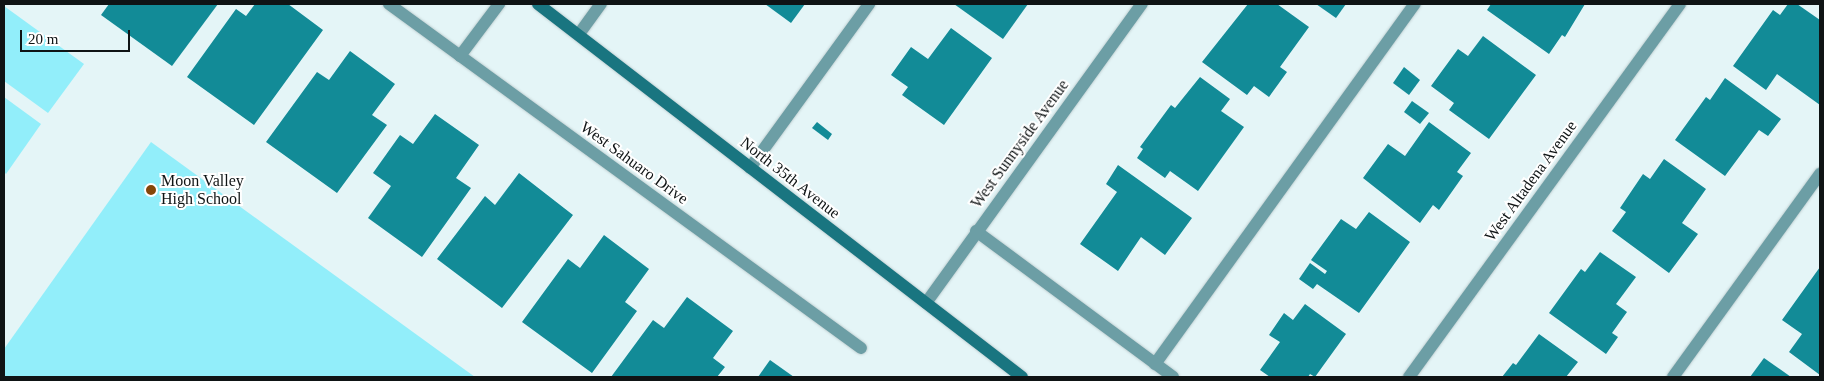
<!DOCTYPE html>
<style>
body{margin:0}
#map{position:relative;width:1824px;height:381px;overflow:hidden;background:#e4f5f7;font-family:Georgia,serif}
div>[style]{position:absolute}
.green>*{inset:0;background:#92eefa}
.building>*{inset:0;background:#128b97}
.roads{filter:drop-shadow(0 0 1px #c2d1d3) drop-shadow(0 0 1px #c2d1d3)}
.service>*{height:12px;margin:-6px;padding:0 6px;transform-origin:6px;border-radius:6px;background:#6c9ea5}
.minor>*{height:12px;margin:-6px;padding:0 6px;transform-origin:6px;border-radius:6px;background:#6c9ea5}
.secondary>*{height:12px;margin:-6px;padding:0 6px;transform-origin:6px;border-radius:6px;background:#197580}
.dots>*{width:14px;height:14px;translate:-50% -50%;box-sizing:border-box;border:2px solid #fff;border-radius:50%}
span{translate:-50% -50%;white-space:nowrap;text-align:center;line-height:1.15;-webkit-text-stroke:4px #fff;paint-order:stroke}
.street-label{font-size:16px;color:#0f1415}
.poi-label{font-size:16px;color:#0f1415}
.left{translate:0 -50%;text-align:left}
.frame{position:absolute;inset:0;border:5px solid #0f1415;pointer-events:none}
.scale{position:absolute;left:20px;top:30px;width:110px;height:22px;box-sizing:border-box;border:2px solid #0f1415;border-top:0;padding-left:6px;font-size:15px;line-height:18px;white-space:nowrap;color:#0f1415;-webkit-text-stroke:4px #fff;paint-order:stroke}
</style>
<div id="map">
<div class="green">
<i style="clip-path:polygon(4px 6px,84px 64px,48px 113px,4px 81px)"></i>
<i style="clip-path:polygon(4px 97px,41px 124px,6px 174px,4px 172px)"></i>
<i style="clip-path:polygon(151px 142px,475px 377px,4px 377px,4px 349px)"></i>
</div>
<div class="building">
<i style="clip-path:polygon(109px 4px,218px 4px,172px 66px,101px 15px)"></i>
<i style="clip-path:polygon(255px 4px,288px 4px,323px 30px,254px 125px,187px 77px,236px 9px,246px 16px)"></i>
<i style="clip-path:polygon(765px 4px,805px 4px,791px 23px)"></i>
<i style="clip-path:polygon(954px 4px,1028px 4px,1003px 39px)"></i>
<i style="clip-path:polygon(1248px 4px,1277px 4px,1309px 27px,1280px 67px,1287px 72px,1269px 97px,1254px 86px,1247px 95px,1202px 62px)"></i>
<i style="clip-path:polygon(1316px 4px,1346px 4px,1336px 18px)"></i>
<i style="clip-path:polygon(1491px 4px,1585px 4px,1565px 37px,1562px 35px,1549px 54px,1487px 10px)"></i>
<i style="clip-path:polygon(1788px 4px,1797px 4px,1820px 20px,1820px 105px,1777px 74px,1766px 90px,1733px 66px,1773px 10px,1780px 15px)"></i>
<i style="clip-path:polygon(951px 28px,992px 58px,944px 125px,902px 95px,908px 87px,891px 75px,911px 47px,928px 59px)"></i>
<i style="clip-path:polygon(1483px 36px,1536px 75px,1489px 139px,1449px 110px,1454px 103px,1431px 86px,1458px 49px,1468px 56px)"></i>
<i style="clip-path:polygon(350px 51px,395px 84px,372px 115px,387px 125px,337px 193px,266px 142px,317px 72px,329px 80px)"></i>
<i style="clip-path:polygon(1404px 67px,1420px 80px,1409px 95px,1393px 83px)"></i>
<i style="clip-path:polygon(1200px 77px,1230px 99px,1221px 111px,1244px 127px,1198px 191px,1170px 171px,1165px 178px,1137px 158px,1143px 149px,1140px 147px,1171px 105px,1175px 108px)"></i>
<i style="clip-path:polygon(1725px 78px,1781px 119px,1768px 136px,1759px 130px,1725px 176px,1675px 140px,1706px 97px,1710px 100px)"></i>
<i style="clip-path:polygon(1412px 101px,1429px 113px,1420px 124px,1404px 112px)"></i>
<i style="clip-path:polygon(435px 114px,479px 145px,456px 178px,471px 188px,422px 257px,368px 218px,391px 186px,373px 173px,400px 135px,413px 144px)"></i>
<i style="clip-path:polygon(817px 122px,832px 134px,828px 140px,812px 128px)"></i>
<i style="clip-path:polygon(1429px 122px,1471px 153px,1457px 172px,1463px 176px,1439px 210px,1433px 205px,1420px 223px,1363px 178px,1388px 144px,1405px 156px)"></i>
<i style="clip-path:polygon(1664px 159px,1706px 189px,1682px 223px,1698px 234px,1669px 273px,1612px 231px,1626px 212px,1620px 208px,1643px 174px,1650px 179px)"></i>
<i style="clip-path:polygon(1118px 165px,1192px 218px,1165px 255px,1141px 237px,1118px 271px,1080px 244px,1117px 192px,1106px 184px)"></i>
<i style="clip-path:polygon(519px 173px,573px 215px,502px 308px,437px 259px,485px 196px,495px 205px)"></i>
<i style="clip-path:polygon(1369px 212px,1410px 242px,1359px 313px,1317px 284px,1313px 289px,1299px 279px,1310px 263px,1325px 274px,1327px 271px,1311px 260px,1341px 219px,1356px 229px)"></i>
<i style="clip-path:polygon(604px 235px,649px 269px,625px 302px,637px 311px,592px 373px,522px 322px,568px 259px,580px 268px)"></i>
<i style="clip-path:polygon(1600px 252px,1636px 277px,1616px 304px,1627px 312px,1612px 333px,1618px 337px,1606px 354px,1549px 313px,1581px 269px,1585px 272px)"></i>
<i style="clip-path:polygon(1820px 267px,1820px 375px,1789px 352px,1802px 334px,1782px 320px)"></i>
<i style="clip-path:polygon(687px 297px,733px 331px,713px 358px,725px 367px,717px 377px,611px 377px,653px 320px,664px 328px)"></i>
<i style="clip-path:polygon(1305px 304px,1346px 334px,1315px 377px,1310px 374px,1308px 377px,1270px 377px,1260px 370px,1280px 342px,1269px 335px,1284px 313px,1293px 320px)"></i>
<i style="clip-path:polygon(1539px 334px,1578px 362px,1566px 377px,1502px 377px,1513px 363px,1516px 365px)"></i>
<i style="clip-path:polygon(1764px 358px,1791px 377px,1750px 377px)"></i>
<i style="clip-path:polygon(770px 360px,794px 377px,758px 377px)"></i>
</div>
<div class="roads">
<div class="service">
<i style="left:750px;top:168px;width:203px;rotate:-54deg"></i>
<i style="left:1155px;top:364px;width:444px;rotate:-54.2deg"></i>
<i style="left:1673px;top:377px;width:251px;rotate:-54.1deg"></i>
</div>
<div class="minor">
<i style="left:389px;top:4px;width:584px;rotate:36.09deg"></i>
<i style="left:579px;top:34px;width:37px;rotate:-54deg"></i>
<i style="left:460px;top:56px;width:65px;rotate:-53.1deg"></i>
<i style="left:976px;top:231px;width:245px;rotate:36.5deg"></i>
<i style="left:926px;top:303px;width:369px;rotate:-54.2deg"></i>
<i style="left:1409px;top:377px;width:461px;rotate:-54deg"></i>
</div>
<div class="secondary">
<i style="left:538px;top:4px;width:611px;rotate:37.62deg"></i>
</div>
</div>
<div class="dots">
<i style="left:151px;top:190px;background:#854609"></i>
</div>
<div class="street-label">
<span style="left:1020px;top:144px;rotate:-54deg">West Sunnyside Avenue</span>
<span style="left:634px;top:163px;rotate:36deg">West Sahuaro Drive</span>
<span style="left:790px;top:178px;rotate:38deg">North 35th Avenue</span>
<span style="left:1531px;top:181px;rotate:-54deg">West Altadena Avenue</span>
</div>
<div class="poi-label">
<span class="left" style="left:161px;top:190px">Moon Valley<br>High School</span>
</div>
<div class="frame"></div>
<div class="scale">20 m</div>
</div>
